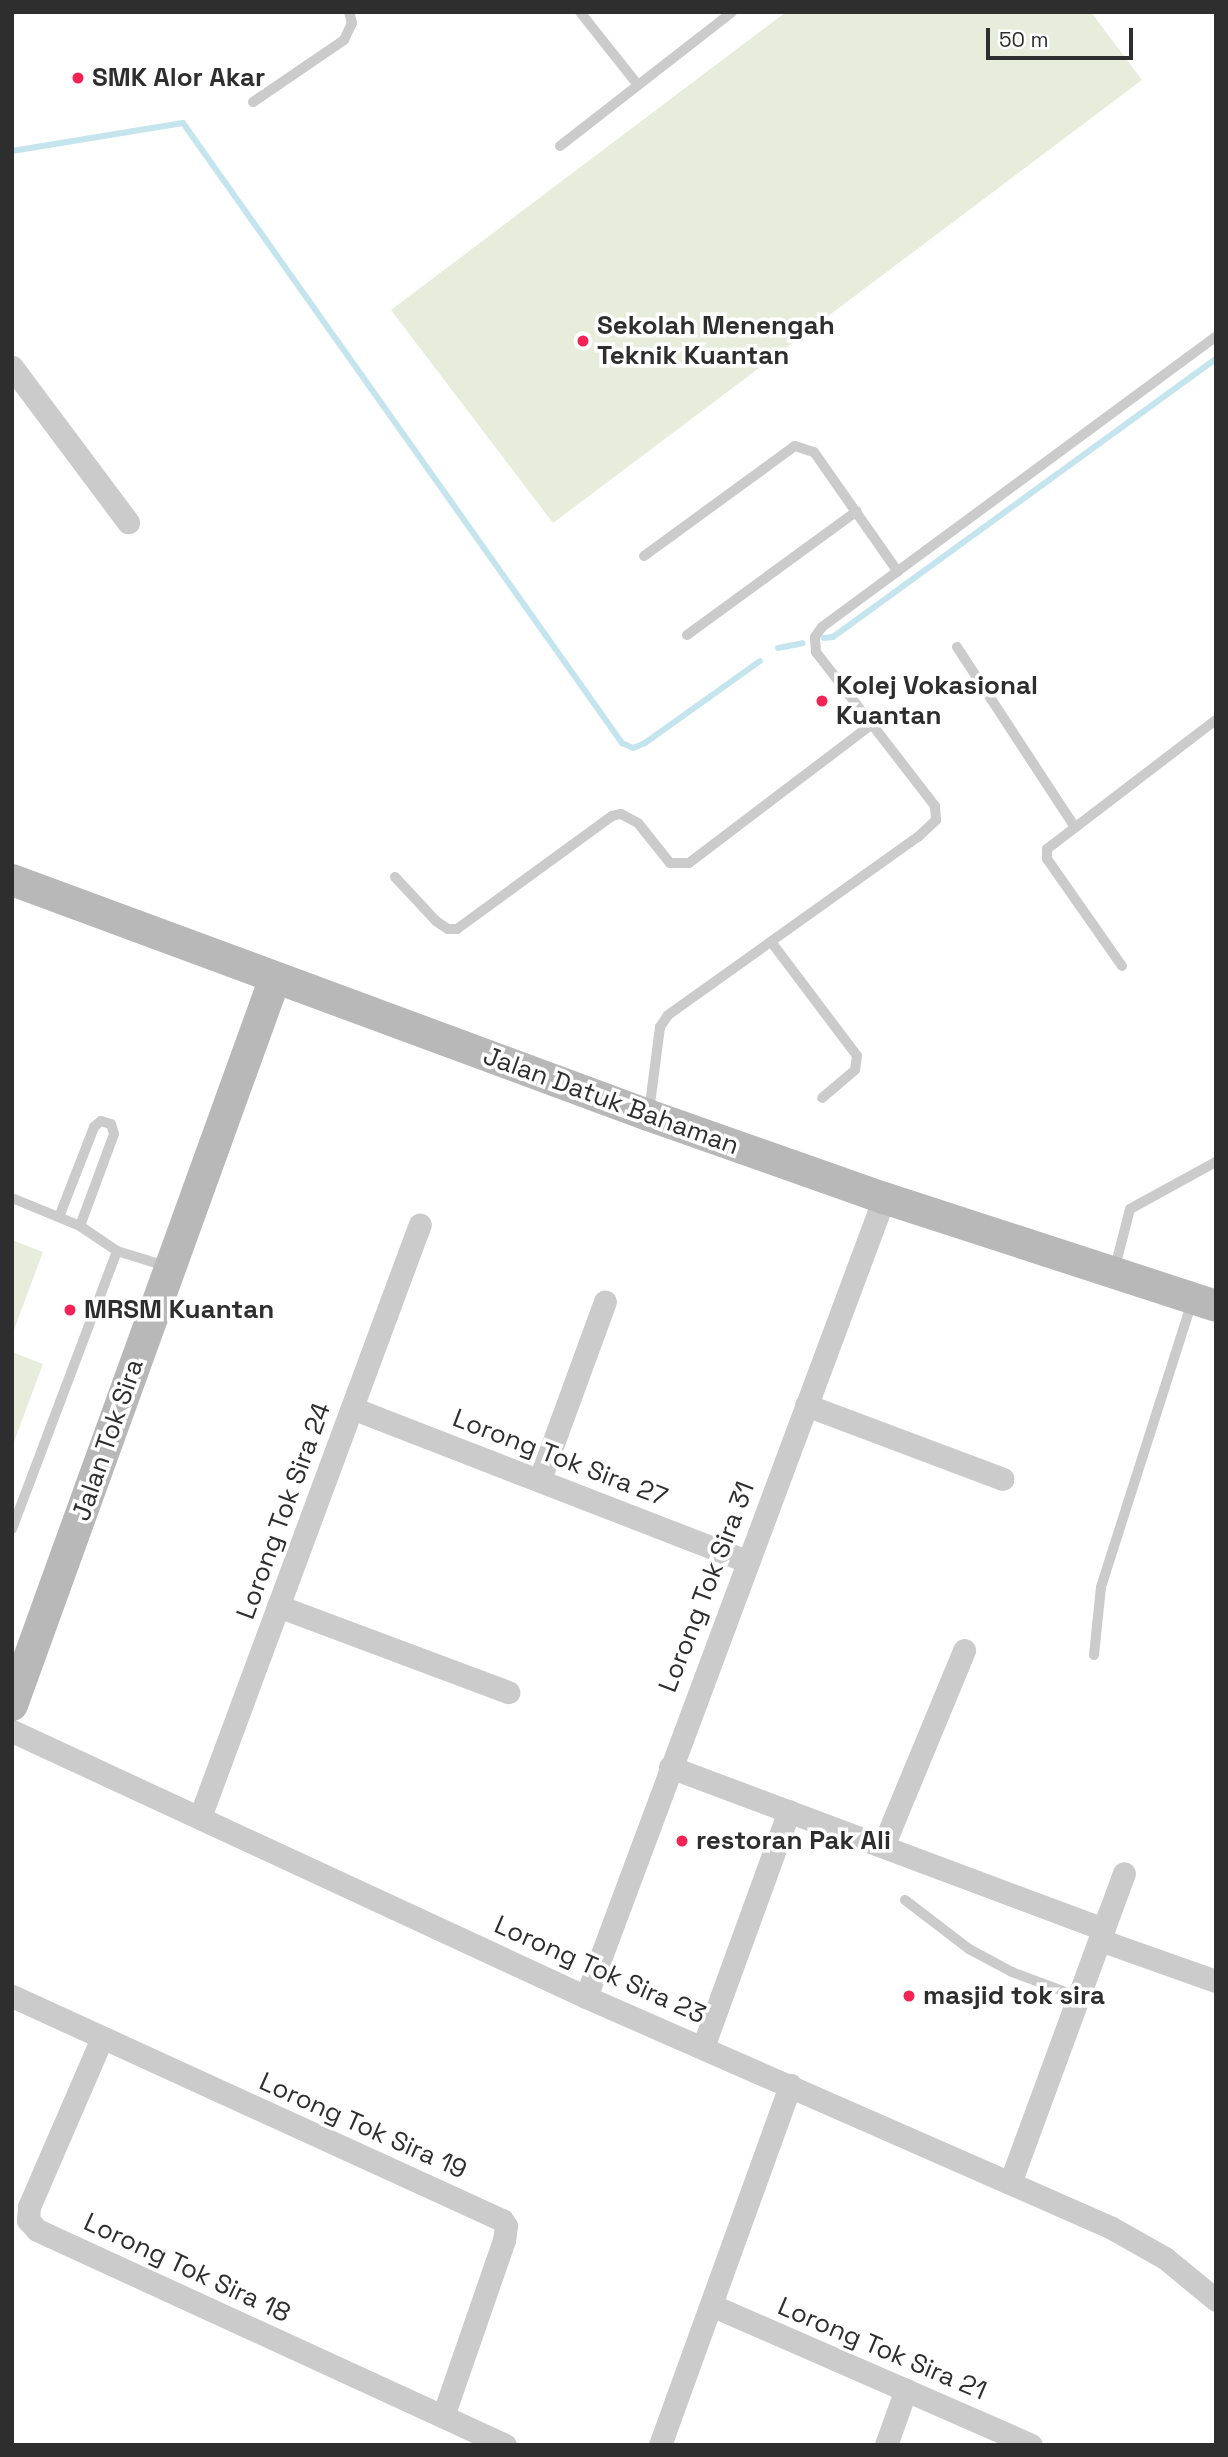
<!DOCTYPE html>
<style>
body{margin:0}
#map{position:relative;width:1228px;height:2457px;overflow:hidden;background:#fff;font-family:"Space Grotesk",sans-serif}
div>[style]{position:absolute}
.green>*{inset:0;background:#e8eddb}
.stream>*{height:6px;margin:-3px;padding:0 3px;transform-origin:3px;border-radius:3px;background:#c5e5ee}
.lane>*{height:10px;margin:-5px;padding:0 5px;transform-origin:5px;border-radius:5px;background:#cbcbcb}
.street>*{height:23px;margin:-11.5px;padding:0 11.5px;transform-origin:11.5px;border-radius:11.5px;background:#cbcbcb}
.secondary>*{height:32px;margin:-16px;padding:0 16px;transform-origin:16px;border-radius:16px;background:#b8b8b8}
.dots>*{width:19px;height:19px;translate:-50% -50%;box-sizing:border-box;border:4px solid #fff;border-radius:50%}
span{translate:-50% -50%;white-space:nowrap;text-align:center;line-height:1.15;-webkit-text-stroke:7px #fff;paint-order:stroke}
.poi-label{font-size:26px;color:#2e2e2e;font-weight:700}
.left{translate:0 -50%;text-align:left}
.street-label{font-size:26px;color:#2e2e2e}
.frame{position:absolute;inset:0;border:14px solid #2e2e2e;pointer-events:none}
.scale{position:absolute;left:986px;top:28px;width:147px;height:32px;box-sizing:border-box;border:4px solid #2e2e2e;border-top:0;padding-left:9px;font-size:21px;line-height:24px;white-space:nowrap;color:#2e2e2e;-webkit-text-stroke:5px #fff;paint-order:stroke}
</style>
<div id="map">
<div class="green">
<i style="clip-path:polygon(786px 12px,1091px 12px,1142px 80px,553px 523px,391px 310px)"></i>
<i style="clip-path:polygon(12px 1240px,43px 1252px,12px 1335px)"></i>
<i style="clip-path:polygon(12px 1352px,43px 1364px,12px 1447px)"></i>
</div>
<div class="stream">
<i style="left:12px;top:151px;width:173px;rotate:-9.3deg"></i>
<i style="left:183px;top:123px;width:760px;rotate:54.7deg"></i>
<i style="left:622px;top:743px;width:12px;rotate:24deg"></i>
<i style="left:633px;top:748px;width:13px;rotate:-23deg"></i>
<i style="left:645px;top:743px;width:141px;rotate:-35.5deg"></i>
<i style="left:824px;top:638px;width:9px;rotate:-6deg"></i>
<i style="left:833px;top:637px;width:473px;rotate:-36deg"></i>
<i style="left:778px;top:648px;width:25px;rotate:-11deg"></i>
</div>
<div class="lane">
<i style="left:580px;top:12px;width:93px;rotate:51.5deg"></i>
<i style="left:253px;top:102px;width:110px;rotate:-34.3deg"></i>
<i style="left:344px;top:40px;width:19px;rotate:-65deg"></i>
<i style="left:352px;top:23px;width:11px;rotate:-105deg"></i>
<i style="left:560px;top:146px;width:218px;rotate:-37.9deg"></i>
<i style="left:644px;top:556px;width:187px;rotate:-36.1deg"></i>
<i style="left:795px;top:446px;width:20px;rotate:18deg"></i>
<i style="left:814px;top:452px;width:146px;rotate:55deg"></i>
<i style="left:687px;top:635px;width:210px;rotate:-36.1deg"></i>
<i style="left:957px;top:647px;width:214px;rotate:56.8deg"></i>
<i style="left:395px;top:877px;width:60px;rotate:47deg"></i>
<i style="left:436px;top:921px;width:14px;rotate:34deg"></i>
<i style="left:448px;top:929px;width:9px"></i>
<i style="left:457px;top:929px;width:192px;rotate:-36.1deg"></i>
<i style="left:612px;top:816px;width:9px;rotate:-13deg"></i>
<i style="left:621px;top:814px;width:19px;rotate:28deg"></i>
<i style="left:638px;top:823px;width:51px;rotate:51.3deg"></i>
<i style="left:670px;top:863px;width:19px"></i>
<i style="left:689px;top:863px;width:230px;rotate:-37.2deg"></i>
<i style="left:772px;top:943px;width:141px;rotate:53deg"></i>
<i style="left:857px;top:1056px;width:14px;rotate:98deg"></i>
<i style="left:855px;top:1070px;width:43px;rotate:139.7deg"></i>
<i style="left:1122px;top:966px;width:131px;rotate:-125deg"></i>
<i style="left:1047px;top:859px;width:10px;rotate:-90deg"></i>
<i style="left:1047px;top:849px;width:213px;rotate:-37.4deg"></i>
<i style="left:649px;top:1112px;width:86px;rotate:-82.6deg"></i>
<i style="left:660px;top:1027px;width:14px;rotate:-56deg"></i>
<i style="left:668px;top:1015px;width:307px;rotate:-35.5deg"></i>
<i style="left:918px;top:837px;width:25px;rotate:-43deg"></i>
<i style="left:936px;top:820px;width:14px;rotate:-94deg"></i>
<i style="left:935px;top:806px;width:195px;rotate:-127.7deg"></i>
<i style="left:816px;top:652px;width:15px;rotate:-94deg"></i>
<i style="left:815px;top:637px;width:12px;rotate:-55deg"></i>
<i style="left:822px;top:627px;width:489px;rotate:-36.4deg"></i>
<i style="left:12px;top:1198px;width:74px;rotate:22.4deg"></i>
<i style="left:80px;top:1226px;width:45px;rotate:34deg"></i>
<i style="left:117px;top:1251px;width:54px;rotate:17.1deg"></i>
<i style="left:59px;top:1217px;width:97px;rotate:-68.7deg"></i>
<i style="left:94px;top:1127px;width:9px;rotate:-41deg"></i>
<i style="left:101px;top:1121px;width:10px;rotate:17deg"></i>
<i style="left:111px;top:1124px;width:10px;rotate:73deg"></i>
<i style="left:114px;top:1134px;width:98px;rotate:110.3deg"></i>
<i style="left:1114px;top:1271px;width:64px;rotate:-75.5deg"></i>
<i style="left:1130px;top:1209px;width:98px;rotate:-28.7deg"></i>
<i style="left:12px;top:1529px;width:297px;rotate:-69.3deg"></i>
<i style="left:1094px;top:1655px;width:68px;rotate:-84.1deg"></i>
<i style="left:1101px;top:1587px;width:300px;rotate:-72.3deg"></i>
<i style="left:905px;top:1900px;width:81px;rotate:37.4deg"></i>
<i style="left:969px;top:1949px;width:49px;rotate:28.1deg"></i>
<i style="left:1012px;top:1972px;width:72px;rotate:20.5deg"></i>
</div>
<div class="street">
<i style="left:12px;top:367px;width:194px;rotate:53.2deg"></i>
<i style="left:806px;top:1405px;width:210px;rotate:20.6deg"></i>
<i style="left:352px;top:1408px;width:423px;rotate:21.2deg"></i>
<i style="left:540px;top:1479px;width:189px;rotate:-69.9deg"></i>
<i style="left:278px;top:1606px;width:246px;rotate:20.5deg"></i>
<i style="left:12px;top:1731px;width:633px;rotate:24.86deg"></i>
<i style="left:586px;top:1997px;width:572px;rotate:23.7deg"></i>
<i style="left:1110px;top:2227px;width:63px;rotate:29.4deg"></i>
<i style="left:1165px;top:2258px;width:66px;rotate:39.5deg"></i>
<i style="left:670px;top:1767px;width:463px;rotate:20.5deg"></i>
<i style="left:200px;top:1817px;width:632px;rotate:-69.65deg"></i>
<i style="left:883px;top:1846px;width:212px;rotate:-67.5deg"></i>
<i style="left:1100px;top:1940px;width:123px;rotate:19.5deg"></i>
<i style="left:12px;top:1996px;width:539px;rotate:24.57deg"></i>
<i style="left:502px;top:2220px;width:7px;rotate:56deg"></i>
<i style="left:506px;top:2226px;width:14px;rotate:98deg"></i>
<i style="left:504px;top:2240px;width:186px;rotate:109.1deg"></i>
<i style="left:586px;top:1997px;width:853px;rotate:-69.55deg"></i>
<i style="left:102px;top:2038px;width:184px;rotate:113.4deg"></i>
<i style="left:29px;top:2207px;width:13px;rotate:94deg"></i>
<i style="left:28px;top:2220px;width:13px;rotate:48deg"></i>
<i style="left:37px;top:2230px;width:515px;rotate:24.67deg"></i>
<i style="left:703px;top:2047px;width:251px;rotate:-70deg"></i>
<i style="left:1010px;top:2183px;width:330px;rotate:-69.8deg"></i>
<i style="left:711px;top:2305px;width:349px;rotate:23.6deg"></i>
<i style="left:660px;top:2445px;width:383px;rotate:-70.1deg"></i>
<i style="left:886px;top:2445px;width:59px;rotate:-70.3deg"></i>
</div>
<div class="secondary">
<i style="left:12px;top:880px;width:678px;rotate:20.28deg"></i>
<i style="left:648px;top:1115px;width:250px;rotate:19.4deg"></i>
<i style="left:884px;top:1198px;width:349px;rotate:18deg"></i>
<i style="left:12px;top:1705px;width:773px;rotate:-70.11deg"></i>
</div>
<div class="dots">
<i style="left:78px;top:78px;background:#f32355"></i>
<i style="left:583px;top:341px;background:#f32355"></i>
<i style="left:822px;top:701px;background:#f32355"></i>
<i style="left:70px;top:1310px;background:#f32355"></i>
<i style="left:682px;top:1841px;background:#f32355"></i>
<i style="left:909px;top:1996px;background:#f32355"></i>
</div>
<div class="poi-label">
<span class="left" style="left:92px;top:78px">SMK Alor Akar</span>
<span class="left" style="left:597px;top:341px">Sekolah Menengah<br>Teknik Kuantan</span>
<span class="left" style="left:836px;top:701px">Kolej Vokasional<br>Kuantan</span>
<span class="left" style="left:84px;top:1310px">MRSM Kuantan</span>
<span class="left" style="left:696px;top:1841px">restoran Pak Ali</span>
<span class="left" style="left:923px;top:1996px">masjid tok sira</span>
</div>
<div class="street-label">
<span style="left:611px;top:1101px;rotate:20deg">Jalan Datuk Bahaman</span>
<span style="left:108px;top:1440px;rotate:-71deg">Jalan Tok Sira</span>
<span style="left:560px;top:1458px;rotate:21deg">Lorong Tok Sira 27</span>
<span style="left:284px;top:1511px;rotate:-70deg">Lorong Tok Sira 24</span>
<span style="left:707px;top:1587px;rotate:-69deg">Lorong Tok Sira 31</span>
<span style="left:600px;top:1970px;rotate:24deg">Lorong Tok Sira 23</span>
<span style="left:363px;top:2126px;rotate:24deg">Lorong Tok Sira 19</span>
<span style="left:187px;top:2268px;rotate:25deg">Lorong Tok Sira 18</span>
<span style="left:882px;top:2349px;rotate:23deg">Lorong Tok Sira 21</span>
</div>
<div class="frame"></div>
<div class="scale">50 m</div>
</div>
